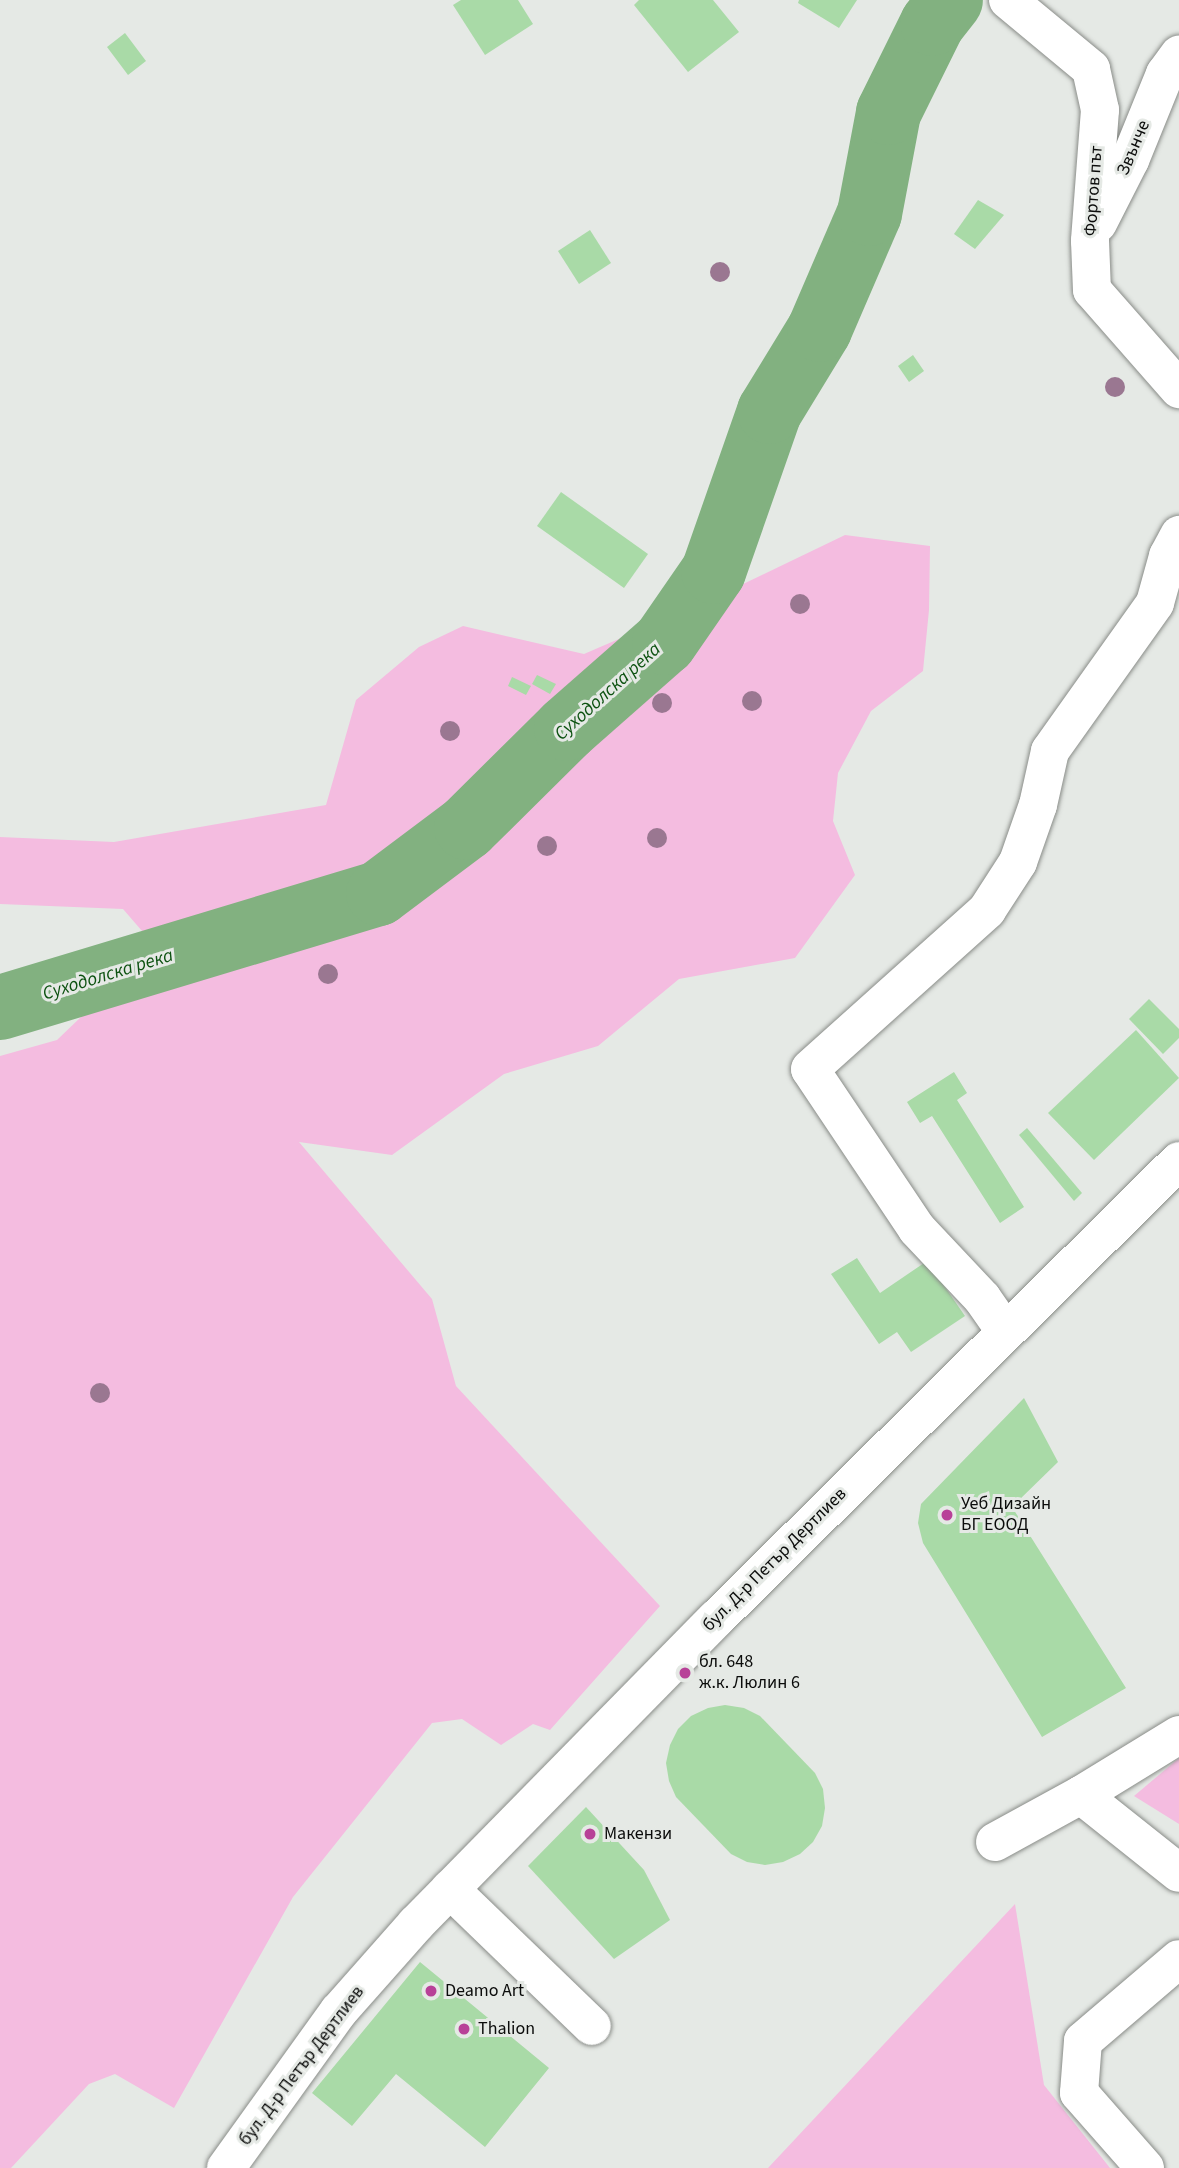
<!DOCTYPE html>
<meta charset="utf-8">
<style>
body{margin:0}
#map{position:relative;width:1179px;height:2168px;overflow:hidden;background:#e5e9e5;font-family:"Source Sans 3",sans-serif}
div>[style]{position:absolute}
.green>*{inset:0;background:#f4bce0}
.river>*{height:65px;margin:-32.5px;padding:0 32.5px;transform-origin:32.5px;border-radius:32.5px;background:#82b180}
.building>*{inset:0;background:#a9daa7}
.roads{filter:drop-shadow(0 0 2px #898c88) drop-shadow(0 0 2px #898c88)}
.minor>*{height:38px;margin:-19px;padding:0 19px;transform-origin:19px;border-radius:19px;background:#fff}
.major>*{height:38px;margin:-19px;padding:0 19px;transform-origin:19px;border-radius:19px;background:#fff}
.trees>*{width:20px;height:20px;margin:-10px;border-radius:50%;background:#9a7791}
.dots>*{width:19px;height:19px;translate:-50% -50%;box-sizing:border-box;border:4px solid #e5e9e5;border-radius:50%}
span{translate:-50% -50%;white-space:nowrap;text-align:center;line-height:1.15;-webkit-text-stroke:6px #e5e9e5;paint-order:stroke}
.street-label{font-size:18px;color:#0b0c0b}
.poi-label{font-size:18px;color:#0b0c0b}
.left{translate:0 -50%;text-align:left}
.water-label{font-size:19px;color:#0d5211;font-style:italic}
</style>
<div id="map">
<div class="green">
<i style="clip-path:polygon(845px 535px,930px 546px,929px 610px,923px 671px,871px 711px,838px 773px,833px 821px,855px 875px,795px 958px,679px 979px,598px 1046px,504px 1074px,392px 1155px,299px 1142px,432px 1299px,456px 1386px,660px 1606px,550px 1730px,533px 1724px,501px 1745px,462px 1719px,432px 1723px,293px 1897px,174px 2108px,115px 2074px,89px 2084px,11px 2168px,0 2168px,0 1056px,57px 1040px,155px 946px,123px 909px,0 904px,0 837px,114px 842px,326px 805px,356px 700px,419px 647px,463px 626px,584px 654px,716px 597px)"></i>
<i style="clip-path:polygon(1179px 1758px,1179px 1824px,1134px 1796px)"></i>
<i style="clip-path:polygon(1015px 1904px,1044px 2085px,1110px 2168px,768px 2168px)"></i>
</div>
<div class="river">
<i style="left:0;top:1007px;width:395px;rotate:-16.8deg"></i>
<i style="left:378px;top:893px;width:110px;rotate:-36.9deg"></i>
<i style="left:466px;top:827px;width:141px;rotate:-44.7deg"></i>
<i style="left:566px;top:728px;width:130px;rotate:-41.3deg"></i>
<i style="left:664px;top:642px;width:86px;rotate:-55.4deg"></i>
<i style="left:713px;top:571px;width:170px;rotate:-70.7deg"></i>
<i style="left:769px;top:411px;width:96px;rotate:-58.6deg"></i>
<i style="left:819px;top:329px;width:126px;rotate:-66.7deg"></i>
<i style="left:869px;top:213px;width:103px;rotate:-79.3deg"></i>
<i style="left:888px;top:112px;width:99px;rotate:-63.7deg"></i>
<i style="left:932px;top:23px;width:29px;rotate:-52deg"></i>
</div>
<div class="building">
<i style="clip-path:polygon(461px 0,518px 0,533px 24px,485px 55px,453px 5px)"></i>
<i style="clip-path:polygon(639px 0,713px 0,739px 32px,688px 72px,634px 5px)"></i>
<i style="clip-path:polygon(799px 0,857px 0,839px 28px,798px 3px)"></i>
<i style="clip-path:polygon(125px 33px,146px 61px,128px 75px,107px 47px)"></i>
<i style="clip-path:polygon(978px 200px,1004px 215px,975px 249px,954px 234px)"></i>
<i style="clip-path:polygon(590px 230px,611px 263px,579px 284px,558px 251px)"></i>
<i style="clip-path:polygon(913px 355px,924px 371px,909px 382px,898px 366px)"></i>
<i style="clip-path:polygon(561px 492px,648px 554px,624px 588px,537px 526px)"></i>
<i style="clip-path:polygon(537px 675px,556px 684px,550px 694px,532px 684px)"></i>
<i style="clip-path:polygon(512px 677px,531px 686px,526px 695px,508px 686px)"></i>
<i style="clip-path:polygon(1149px 999px,1179px 1029px,1179px 1038px,1163px 1054px,1129px 1019px)"></i>
<i style="clip-path:polygon(1136px 1030px,1179px 1078px,1094px 1160px,1048px 1113px)"></i>
<i style="clip-path:polygon(954px 1072px,967px 1093px,957px 1100px,1024px 1207px,1000px 1223px,932px 1116px,920px 1123px,907px 1102px)"></i>
<i style="clip-path:polygon(1027px 1128px,1082px 1193px,1074px 1201px,1019px 1135px)"></i>
<i style="clip-path:polygon(857px 1258px,880px 1293px,927px 1261px,965px 1316px,911px 1352px,897px 1332px,879px 1344px,831px 1274px)"></i>
<i style="clip-path:polygon(1024px 1398px,1058px 1462px,1012px 1507px,1126px 1688px,1042px 1737px,923px 1543px,918px 1523px,921px 1504px)"></i>
<i style="clip-path:polygon(725px 1705px,744px 1708px,760px 1716px,815px 1773px,823px 1789px,825px 1808px,822px 1826px,813px 1842px,800px 1854px,783px 1862px,765px 1865px,747px 1862px,731px 1854px,676px 1797px,669px 1781px,666px 1763px,670px 1745px,678px 1729px,691px 1716px,708px 1708px)"></i>
<i style="clip-path:polygon(586px 1807px,644px 1870px,670px 1920px,614px 1959px,528px 1866px)"></i>
<i style="clip-path:polygon(420px 1962px,549px 2068px,485px 2147px,396px 2074px,352px 2126px,312px 2093px)"></i>
</div>
<div class="roads">
<div class="minor">
<i style="left:1008px;top:0;width:108px;rotate:39.7deg"></i>
<i style="left:1091px;top:69px;width:42px;rotate:77.6deg"></i>
<i style="left:1100px;top:110px;width:131px;rotate:94.4deg"></i>
<i style="left:1090px;top:241px;width:49px;rotate:87.7deg"></i>
<i style="left:1092px;top:290px;width:132px;rotate:48.7deg"></i>
<i style="left:1098px;top:223px;width:71px;rotate:-63.1deg"></i>
<i style="left:1130px;top:160px;width:93px;rotate:-67.9deg"></i>
<i style="left:1165px;top:74px;width:24px;rotate:-54deg"></i>
<i style="left:1005px;top:1331px;width:40px;rotate:-124.9deg"></i>
<i style="left:982px;top:1298px;width:95px;rotate:-133.3deg"></i>
<i style="left:917px;top:1229px;width:192px;rotate:-123.8deg"></i>
<i style="left:810px;top:1069px;width:238px;rotate:-41.9deg"></i>
<i style="left:987px;top:910px;width:57px;rotate:-57.1deg"></i>
<i style="left:1018px;top:862px;width:60px;rotate:-70.7deg"></i>
<i style="left:1038px;top:805px;width:55px;rotate:-77.5deg"></i>
<i style="left:1050px;top:751px;width:181px;rotate:-54.6deg"></i>
<i style="left:1155px;top:603px;width:49px;rotate:-74.5deg"></i>
<i style="left:1168px;top:556px;width:24px;rotate:-62deg"></i>
<i style="left:1081px;top:1795px;width:115px;rotate:-31.5deg"></i>
<i style="left:995px;top:1842px;width:98px;rotate:-28.7deg"></i>
<i style="left:1081px;top:1795px;width:125px;rotate:38.5deg"></i>
<i style="left:450px;top:1889px;width:197px;rotate:44deg"></i>
<i style="left:1145px;top:2168px;width:100px;rotate:-131.3deg"></i>
<i style="left:1079px;top:2093px;width:52px;rotate:-85.6deg"></i>
<i style="left:1083px;top:2041px;width:126px;rotate:-40.5deg"></i>
</div>
<div class="major">
<i style="left:226px;top:2168px;width:193px;rotate:-54.3deg"></i>
<i style="left:339px;top:2011px;width:116px;rotate:-48.5deg"></i>
<i style="left:416px;top:1924px;width:428px;rotate:-45.5deg"></i>
<i style="left:716px;top:1619px;width:651px;rotate:-44.69deg"></i>
</div>
</div>
<div class="trees">
<i style="left:720px;top:272px"></i>
<i style="left:1115px;top:387px"></i>
<i style="left:800px;top:604px"></i>
<i style="left:752px;top:701px"></i>
<i style="left:662px;top:703px"></i>
<i style="left:450px;top:731px"></i>
<i style="left:657px;top:838px"></i>
<i style="left:547px;top:846px"></i>
<i style="left:328px;top:974px"></i>
<i style="left:100px;top:1393px"></i>
</div>
<div class="dots">
<i style="left:947px;top:1515px;background:#b84198"></i>
<i style="left:685px;top:1673px;background:#b84198"></i>
<i style="left:590px;top:1834px;background:#b84198"></i>
<i style="left:431px;top:1991px;background:#b84198"></i>
<i style="left:464px;top:2029px;background:#b84198"></i>
</div>
<div class="street-label">
<span style="left:1134px;top:148px;rotate:-67deg">Звънче</span>
<span style="left:1094px;top:191px;rotate:-86deg">Фортов път</span>
<span style="left:775px;top:1560px;rotate:-45deg">бул. Д-р Петър Дертлиев</span>
<span style="left:302px;top:2066px;rotate:-53deg">бул. Д-р Петър Дертлиев</span>
</div>
<div class="poi-label">
<span class="left" style="left:961px;top:1515px">Уеб Дизайн<br>БГ ЕООД</span>
<span class="left" style="left:699px;top:1673px">бл. 648<br>ж.к. Люлин 6</span>
<span class="left" style="left:604px;top:1834px">Макензи</span>
<span class="left" style="left:445px;top:1991px">Deamo Art</span>
<span class="left" style="left:478px;top:2029px">Thalion</span>
</div>
<div class="water-label">
<span style="left:608px;top:692px;rotate:-42deg">Суходолска река</span>
<span style="left:108px;top:975px;rotate:-17deg">Суходолска река</span>
</div>
</div>
